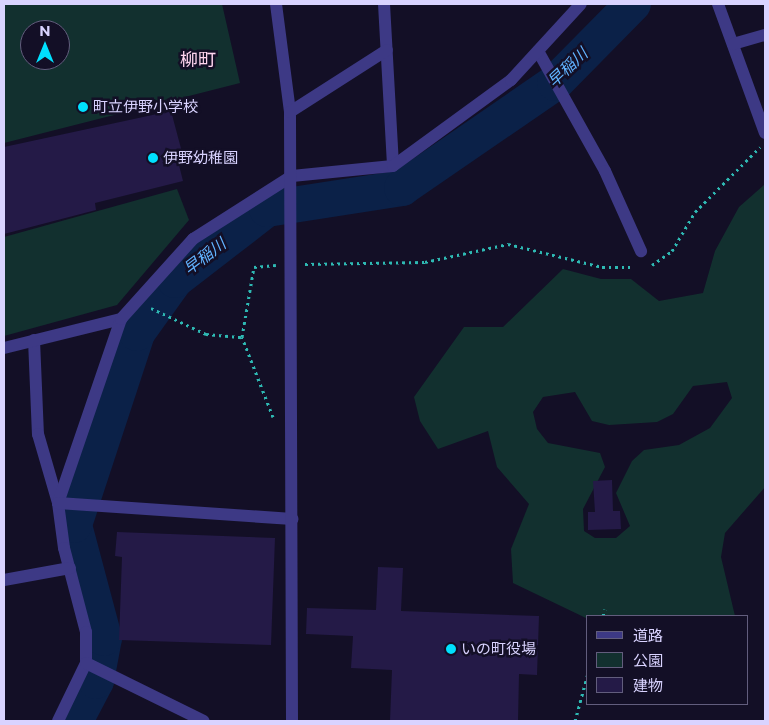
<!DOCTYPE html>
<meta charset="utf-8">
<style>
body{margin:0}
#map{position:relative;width:769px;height:725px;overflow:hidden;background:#130f26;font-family:Montserrat,"Noto Sans JP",sans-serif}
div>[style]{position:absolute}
.green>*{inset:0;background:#12302f}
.river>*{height:36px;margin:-18px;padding:0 18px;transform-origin:18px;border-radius:18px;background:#0b2148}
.building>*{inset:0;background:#241a47}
.path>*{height:3px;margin-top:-1.5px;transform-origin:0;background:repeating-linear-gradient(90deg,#2eb9b3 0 2.5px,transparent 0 6.5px)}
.minor>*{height:12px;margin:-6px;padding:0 6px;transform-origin:6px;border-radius:6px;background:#3d3985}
.dots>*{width:14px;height:14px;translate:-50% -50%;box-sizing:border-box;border:2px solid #130f26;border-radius:50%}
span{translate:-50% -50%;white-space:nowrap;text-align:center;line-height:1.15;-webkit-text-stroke:5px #130f26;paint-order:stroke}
.poi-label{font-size:15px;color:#d9d3ff}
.left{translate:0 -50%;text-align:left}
.water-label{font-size:16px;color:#61b3ff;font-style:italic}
.quarter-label{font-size:18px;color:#ffd5ef}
.frame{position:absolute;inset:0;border:5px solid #d9d3ff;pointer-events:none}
.legend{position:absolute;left:586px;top:615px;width:162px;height:90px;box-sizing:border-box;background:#130f26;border:1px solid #625d7d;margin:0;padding:6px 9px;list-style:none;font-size:15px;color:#d9d3ff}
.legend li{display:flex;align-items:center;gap:10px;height:25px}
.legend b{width:25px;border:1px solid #625d7d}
.north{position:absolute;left:20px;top:20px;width:50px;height:50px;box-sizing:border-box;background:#130f26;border:1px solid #625d7d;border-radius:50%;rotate:0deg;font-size:14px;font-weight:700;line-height:20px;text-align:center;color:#d9d3ff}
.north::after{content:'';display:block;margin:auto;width:18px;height:22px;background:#00e0fe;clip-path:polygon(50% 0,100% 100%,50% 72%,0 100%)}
</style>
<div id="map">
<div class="green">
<i style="clip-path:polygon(evenodd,4px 4px,222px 4px,240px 83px,4px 143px,4px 4px,30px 30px,60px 30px,60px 60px,30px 60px,30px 30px)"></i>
<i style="clip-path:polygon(evenodd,765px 184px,765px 487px,725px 533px,721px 557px,735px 616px,588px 619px,513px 583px,511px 549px,529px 504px,497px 467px,488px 431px,438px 449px,420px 421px,414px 397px,464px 327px,503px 327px,563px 269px,601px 279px,631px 279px,659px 301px,703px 293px,715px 251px,739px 207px,765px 184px,727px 382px,732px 398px,710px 428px,679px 445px,644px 450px,632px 461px,616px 493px,630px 526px,616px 538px,595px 538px,584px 531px,583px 509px,605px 467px,600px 453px,548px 443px,537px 429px,533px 412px,543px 397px,575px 392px,592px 421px,609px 425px,657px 422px,673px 414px,693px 386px,727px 382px)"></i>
<i style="clip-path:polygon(177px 189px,189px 220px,117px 305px,4px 336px,4px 237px)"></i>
</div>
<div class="river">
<i style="left:75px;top:721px;width:45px;rotate:-62.3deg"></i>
<i style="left:96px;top:681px;width:44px;rotate:-79.5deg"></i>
<i style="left:104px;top:638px;width:117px;rotate:-104.9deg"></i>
<i style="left:74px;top:525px;width:202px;rotate:-71.8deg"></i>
<i style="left:137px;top:333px;width:65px;rotate:-54.4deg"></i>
<i style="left:175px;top:280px;width:116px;rotate:-37.7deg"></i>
<i style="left:267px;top:209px;width:137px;rotate:-8.8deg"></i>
<i style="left:402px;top:188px;width:186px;rotate:-34.5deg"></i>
<i style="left:555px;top:83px;width:111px;rotate:-45.4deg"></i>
</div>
<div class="building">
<i style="clip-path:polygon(171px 111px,183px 156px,177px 157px,183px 181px,95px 203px,96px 210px,4px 234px,4px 147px)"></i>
<i style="clip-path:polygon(612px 480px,613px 511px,620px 511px,621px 529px,588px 530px,588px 512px,595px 512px,593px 481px)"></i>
<i style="clip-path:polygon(117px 532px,275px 538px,271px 645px,119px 640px,122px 557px,115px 556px)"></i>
<i style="clip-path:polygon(378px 567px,403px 568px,401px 611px,539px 616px,537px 675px,519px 674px,518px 721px,390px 721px,392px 670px,351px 668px,353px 636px,306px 634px,307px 608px,376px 610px)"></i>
</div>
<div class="path">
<i style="left:305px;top:264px;width:120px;rotate:-1deg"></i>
<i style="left:425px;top:262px;width:85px;rotate:-12.2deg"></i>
<i style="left:508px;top:244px;width:97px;rotate:13.7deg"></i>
<i style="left:602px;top:267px;width:32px"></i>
<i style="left:652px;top:265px;width:24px;rotate:-35deg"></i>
<i style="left:672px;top:251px;width:45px;rotate:-59.5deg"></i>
<i style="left:695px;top:212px;width:92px;rotate:-45deg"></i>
<i style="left:151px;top:308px;width:61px;rotate:25.3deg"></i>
<i style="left:206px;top:334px;width:36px;rotate:5deg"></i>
<i style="left:273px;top:417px;width:86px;rotate:-111.2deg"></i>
<i style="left:242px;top:337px;width:71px;rotate:-80.3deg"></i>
<i style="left:254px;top:267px;width:22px;rotate:-5deg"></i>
<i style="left:603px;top:616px;width:7px;rotate:-74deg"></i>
<i style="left:575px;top:721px;width:50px;rotate:-74.8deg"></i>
</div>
<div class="minor">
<i style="left:276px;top:4px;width:109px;rotate:82.6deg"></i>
<i style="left:384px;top:4px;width:162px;rotate:86.8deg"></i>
<i style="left:718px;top:4px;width:137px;rotate:70deg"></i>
<i style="left:733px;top:44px;width:33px;rotate:-16deg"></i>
<i style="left:538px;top:51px;width:137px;rotate:60.8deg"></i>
<i style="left:605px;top:171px;width:88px;rotate:65.8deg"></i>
<i style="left:34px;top:340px;width:94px;rotate:87.6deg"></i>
<i style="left:38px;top:434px;width:72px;rotate:73.8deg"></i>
<i style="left:58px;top:503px;width:45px;rotate:82.4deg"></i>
<i style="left:64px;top:548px;width:87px;rotate:75.3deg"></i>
<i style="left:86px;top:632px;width:31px;rotate:90deg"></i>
<i style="left:86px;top:663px;width:64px;rotate:115.8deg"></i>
<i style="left:4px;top:348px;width:121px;rotate:-13.9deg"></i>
<i style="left:58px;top:503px;width:194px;rotate:-71.1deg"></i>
<i style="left:121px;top:319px;width:108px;rotate:-48deg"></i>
<i style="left:193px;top:239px;width:117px;rotate:-32.5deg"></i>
<i style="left:292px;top:176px;width:101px;rotate:-5.7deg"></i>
<i style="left:393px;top:166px;width:146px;rotate:-36.1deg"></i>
<i style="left:511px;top:80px;width:103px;rotate:-47.4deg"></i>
<i style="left:58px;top:503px;width:235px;rotate:3.9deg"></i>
<i style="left:4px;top:580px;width:67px;rotate:-10.3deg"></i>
<i style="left:86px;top:663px;width:131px;rotate:26.2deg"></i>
<i style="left:292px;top:721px;width:609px;rotate:-90.19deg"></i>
<i style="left:290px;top:112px;width:115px;rotate:-32.6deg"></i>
</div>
<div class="dots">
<i style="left:83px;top:107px;background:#00e0fe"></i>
<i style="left:153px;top:158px;background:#00e0fe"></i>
<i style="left:451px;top:649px;background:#00e0fe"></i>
</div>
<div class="poi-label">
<span class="left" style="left:93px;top:107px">町立伊野小学校</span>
<span class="left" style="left:163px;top:158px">伊野幼稚園</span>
<span class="left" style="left:461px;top:649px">いの町役場</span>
</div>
<div class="water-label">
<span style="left:568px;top:68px;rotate:-43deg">早稲川</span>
<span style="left:205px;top:257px;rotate:-37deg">早稲川</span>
</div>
<div class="quarter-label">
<span style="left:198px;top:60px">柳町</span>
</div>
<div class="frame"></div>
<ul class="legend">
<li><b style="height:6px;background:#3d3985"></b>道路</li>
<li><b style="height:14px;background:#12302f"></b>公園</li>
<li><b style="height:14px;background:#241a47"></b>建物</li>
</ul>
<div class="north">N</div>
</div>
